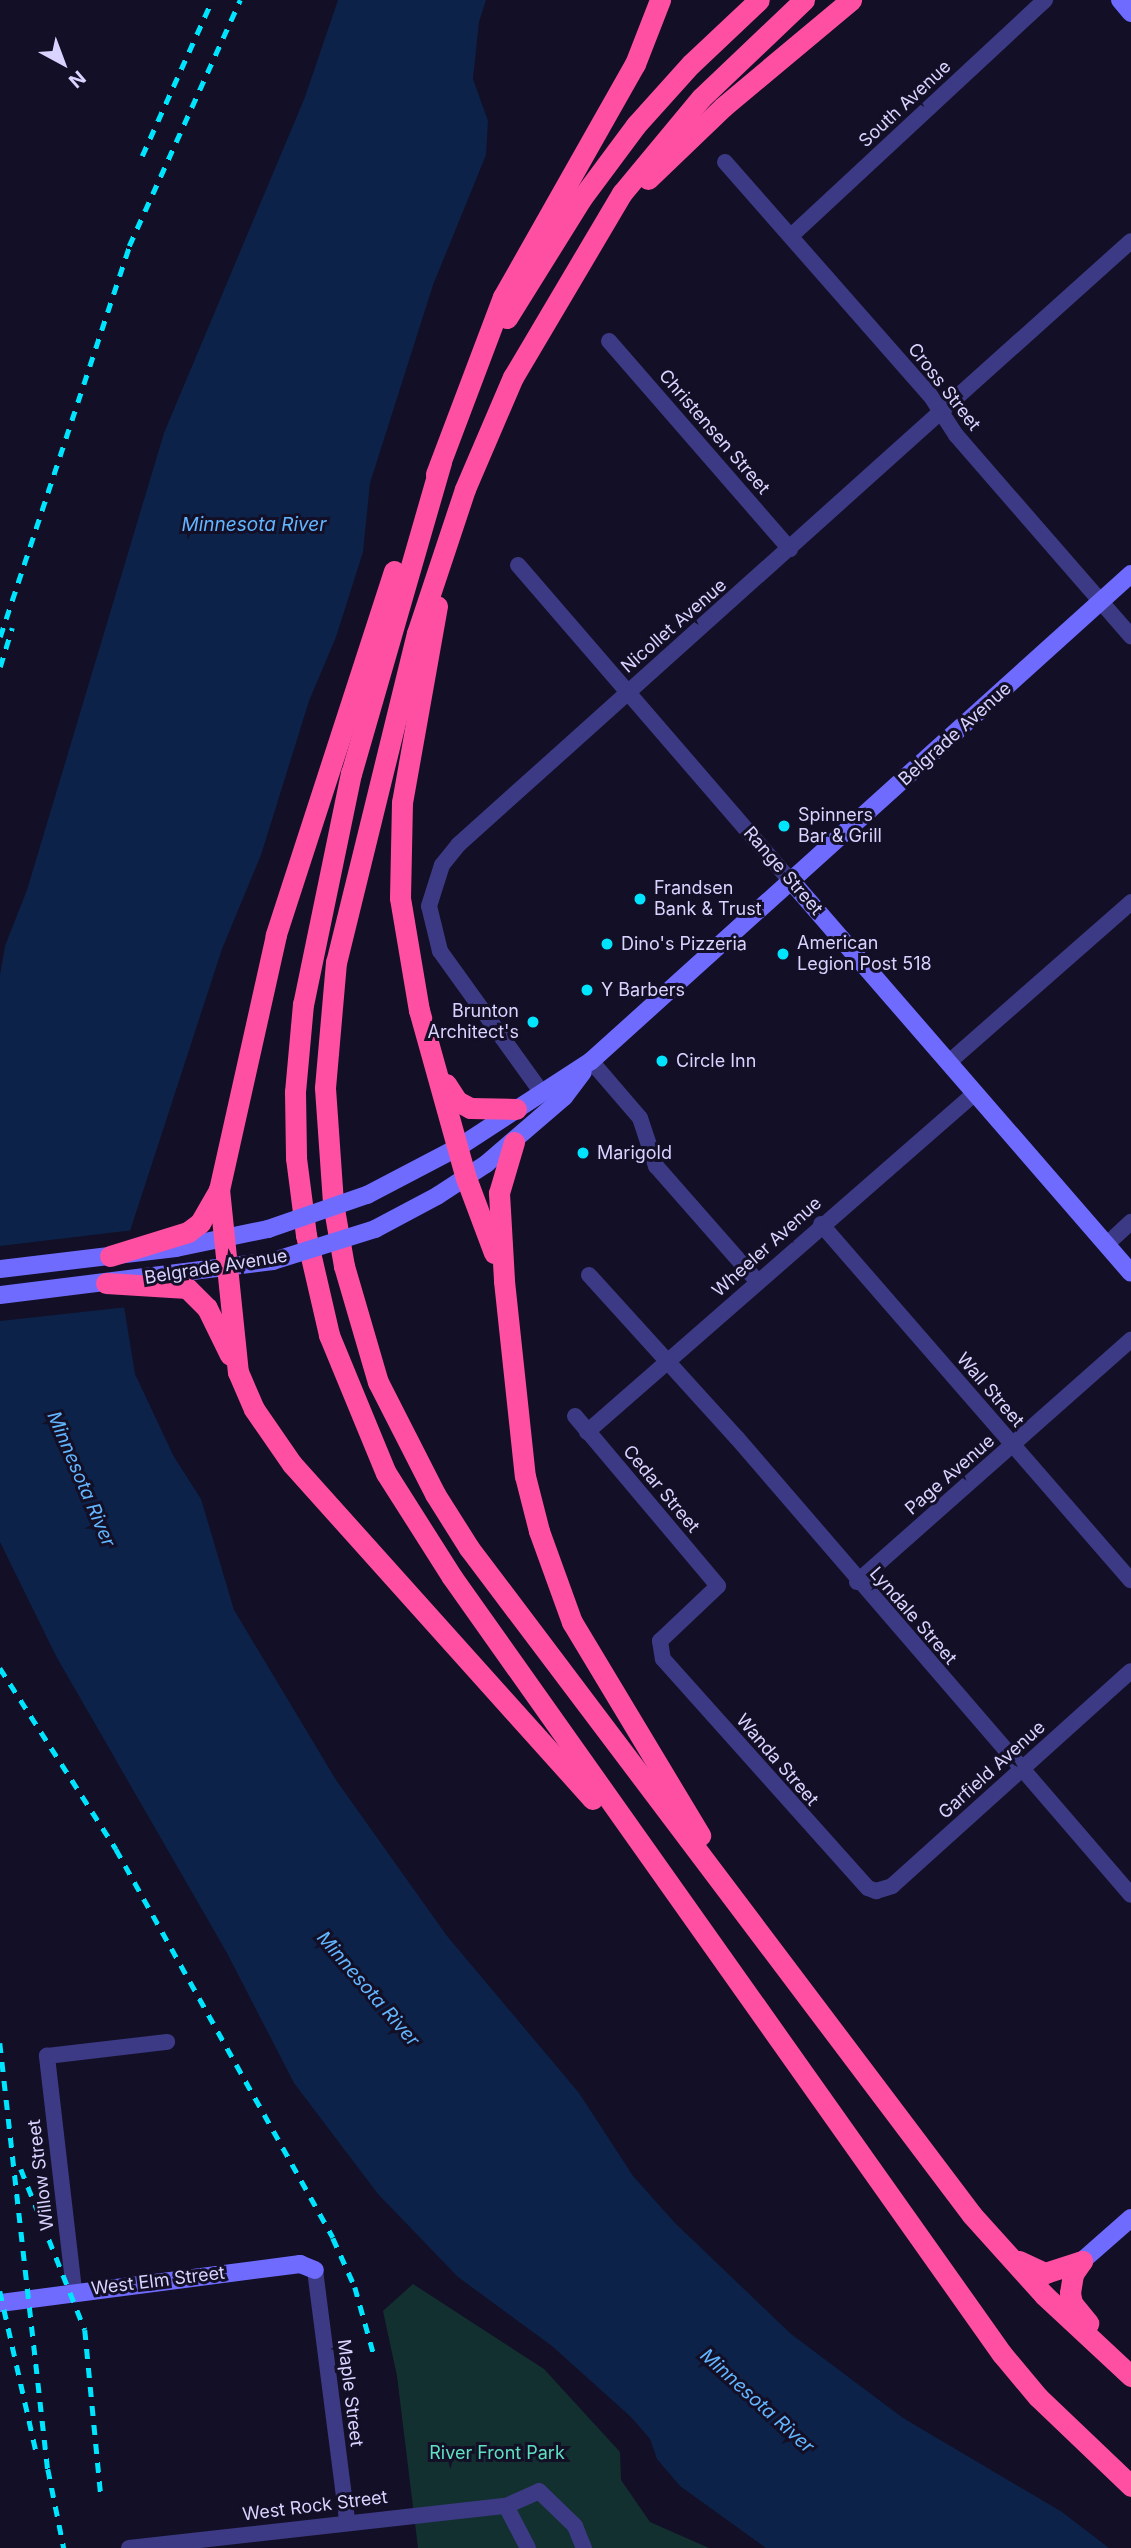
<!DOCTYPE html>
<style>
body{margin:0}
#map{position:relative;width:1131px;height:2548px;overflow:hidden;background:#130f26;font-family:Inter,sans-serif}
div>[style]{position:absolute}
.green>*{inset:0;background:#12302f}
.water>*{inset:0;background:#0c2248}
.pier>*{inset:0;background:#130f26}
.street>*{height:16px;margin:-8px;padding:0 8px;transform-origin:8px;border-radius:8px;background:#3d3a85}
.secondary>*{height:18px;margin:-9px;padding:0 9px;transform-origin:9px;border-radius:9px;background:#6f6bff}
.highway>*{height:21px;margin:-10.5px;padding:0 10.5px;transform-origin:10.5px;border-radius:10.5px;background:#ff4fa3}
.rail>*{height:4.5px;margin-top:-2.25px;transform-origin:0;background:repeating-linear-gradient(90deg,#00e5ff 0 10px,transparent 0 19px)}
.secondary-bridge>*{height:18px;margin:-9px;padding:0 9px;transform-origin:9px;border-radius:9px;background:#6f6bff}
.dots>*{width:19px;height:19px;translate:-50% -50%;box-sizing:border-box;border:4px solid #130f26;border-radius:50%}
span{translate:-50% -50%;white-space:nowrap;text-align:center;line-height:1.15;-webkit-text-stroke:6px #130f26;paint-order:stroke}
.street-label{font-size:18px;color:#d9d4ff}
.poi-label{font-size:18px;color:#d9d4ff}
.left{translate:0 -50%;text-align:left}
.right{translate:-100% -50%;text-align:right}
.park-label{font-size:18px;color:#5fe0c0}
.water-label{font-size:19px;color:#62b6ff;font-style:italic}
.north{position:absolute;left:28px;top:28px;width:70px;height:70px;-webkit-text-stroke:5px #130f26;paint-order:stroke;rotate:139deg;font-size:19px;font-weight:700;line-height:28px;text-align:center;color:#d9d4ff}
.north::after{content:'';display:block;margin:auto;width:24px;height:32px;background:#d9d4ff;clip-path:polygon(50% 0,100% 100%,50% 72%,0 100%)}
</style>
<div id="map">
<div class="green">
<i style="clip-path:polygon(413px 2284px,544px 2369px,620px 2452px,621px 2480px,650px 2522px,709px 2548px,418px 2548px,397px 2376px,383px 2311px)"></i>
</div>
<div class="water">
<i style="clip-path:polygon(338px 0,486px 0,479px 22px,473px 79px,488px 121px,486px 155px,433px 285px,370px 483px,363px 552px,336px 637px,309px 701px,261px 855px,222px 949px,130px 1231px,120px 1282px,135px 1374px,174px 1457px,201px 1499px,234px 1610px,336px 1780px,447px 1936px,579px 2093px,633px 2176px,675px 2223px,791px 2334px,903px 2418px,1062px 2512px,1109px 2548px,766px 2548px,680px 2486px,657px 2459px,650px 2439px,631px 2417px,552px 2346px,458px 2277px,378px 2194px,294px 2083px,227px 1953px,56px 1656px,0 1542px,0 975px,5px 946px,27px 890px,164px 433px,305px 97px)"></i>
</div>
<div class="pier">
<i style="clip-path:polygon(134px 1230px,123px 1282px,128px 1307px,0 1321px,0 1246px)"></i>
</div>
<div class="street">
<i style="left:725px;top:162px;width:310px;rotate:48.7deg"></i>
<i style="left:930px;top:395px;width:48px;rotate:57deg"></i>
<i style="left:956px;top:435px;width:267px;rotate:49deg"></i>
<i style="left:791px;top:236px;width:347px;rotate:-42.9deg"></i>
<i style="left:609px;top:341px;width:276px;rotate:49deg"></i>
<i style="left:518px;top:565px;width:419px;rotate:49.2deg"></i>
<i style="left:591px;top:1061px;width:75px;rotate:49.3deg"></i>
<i style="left:640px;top:1118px;width:51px;rotate:71.6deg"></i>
<i style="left:656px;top:1166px;width:154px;rotate:48.7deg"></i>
<i style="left:948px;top:1063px;width:244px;rotate:-41.3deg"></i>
<i style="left:542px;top:1093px;width:175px;rotate:-125.7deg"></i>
<i style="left:440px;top:951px;width:46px;rotate:-103.7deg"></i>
<i style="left:429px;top:906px;width:43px;rotate:-72.4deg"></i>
<i style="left:442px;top:865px;width:26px;rotate:-51deg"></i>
<i style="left:458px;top:845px;width:904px;rotate:-41.91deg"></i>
<i style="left:821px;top:1224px;width:472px;rotate:49deg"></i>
<i style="left:1106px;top:1245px;width:34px;rotate:-43deg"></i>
<i style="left:589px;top:1275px;width:220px;rotate:47.8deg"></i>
<i style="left:737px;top:1438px;width:603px;rotate:49.23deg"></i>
<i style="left:575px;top:1416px;width:222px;rotate:49.9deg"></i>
<i style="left:718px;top:1586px;width:80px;rotate:136.5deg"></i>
<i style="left:660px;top:1641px;width:18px;rotate:81deg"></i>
<i style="left:663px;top:1659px;width:307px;rotate:48.2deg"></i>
<i style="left:868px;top:1888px;width:9px;rotate:21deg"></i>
<i style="left:876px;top:1891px;width:17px;rotate:-17deg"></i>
<i style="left:892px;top:1886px;width:321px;rotate:-42deg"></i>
<i style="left:587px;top:1432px;width:515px;rotate:-41.14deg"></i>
<i style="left:857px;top:1582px;width:366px;rotate:-41.5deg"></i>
<i style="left:315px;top:2270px;width:253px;rotate:82.7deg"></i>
<i style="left:74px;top:2290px;width:236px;rotate:-96.6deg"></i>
<i style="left:47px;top:2056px;width:121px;rotate:-6.7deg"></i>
<i style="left:506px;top:2506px;width:47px;rotate:62.4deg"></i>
<i style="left:129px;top:2548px;width:379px;rotate:-6.4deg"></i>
<i style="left:506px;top:2506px;width:36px;rotate:-24deg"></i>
<i style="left:539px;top:2491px;width:50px;rotate:44.2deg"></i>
<i style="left:575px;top:2526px;width:24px;rotate:68deg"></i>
</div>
<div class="secondary">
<i style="left:1120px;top:0;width:17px;rotate:50deg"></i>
<i style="left:792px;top:882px;width:517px;rotate:49.07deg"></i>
<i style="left:367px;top:1195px;width:104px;rotate:-27.6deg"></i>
<i style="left:459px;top:1147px;width:158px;rotate:-33.1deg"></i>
<i style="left:591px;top:1061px;width:727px;rotate:-42.05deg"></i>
<i style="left:375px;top:1229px;width:70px;rotate:-28deg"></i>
<i style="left:437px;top:1196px;width:59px;rotate:-33.1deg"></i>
<i style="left:486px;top:1164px;width:103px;rotate:-40.7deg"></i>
<i style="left:564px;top:1097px;width:31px;rotate:-53deg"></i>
<i style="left:0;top:1269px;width:177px;rotate:-6.8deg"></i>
<i style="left:176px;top:1248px;width:94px;rotate:-11.7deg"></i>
<i style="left:0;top:1295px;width:275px;rotate:-7.1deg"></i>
<i style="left:1082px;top:2261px;width:65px;rotate:-41.3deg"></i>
<i style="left:0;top:2303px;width:303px;rotate:-7.4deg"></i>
<i style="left:300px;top:2264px;width:16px;rotate:22deg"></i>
</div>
<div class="highway">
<i style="left:804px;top:0;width:142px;rotate:136.4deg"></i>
<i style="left:701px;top:98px;width:124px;rotate:129.7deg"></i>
<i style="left:622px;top:193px;width:214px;rotate:120.6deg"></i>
<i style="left:513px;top:377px;width:122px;rotate:113.2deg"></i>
<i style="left:465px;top:489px;width:152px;rotate:108.4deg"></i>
<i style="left:417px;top:633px;width:339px;rotate:103.8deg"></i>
<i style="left:336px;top:962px;width:126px;rotate:95deg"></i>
<i style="left:325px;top:1088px;width:115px;rotate:86deg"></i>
<i style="left:333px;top:1203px;width:64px;rotate:80.1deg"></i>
<i style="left:344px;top:1266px;width:121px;rotate:73.7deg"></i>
<i style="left:378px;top:1382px;width:126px;rotate:63deg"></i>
<i style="left:435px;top:1494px;width:64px;rotate:57.8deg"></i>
<i style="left:469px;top:1548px;width:835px;rotate:52.98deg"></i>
<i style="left:972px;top:2215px;width:108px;rotate:48deg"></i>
<i style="left:1044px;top:2295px;width:119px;rotate:43deg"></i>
<i style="left:648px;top:179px;width:104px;rotate:-43.8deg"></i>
<i style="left:723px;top:107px;width:167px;rotate:-39.9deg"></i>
<i style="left:507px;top:318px;width:140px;rotate:-58.1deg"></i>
<i style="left:581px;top:199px;width:92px;rotate:-53.4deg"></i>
<i style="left:636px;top:125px;width:82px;rotate:-48deg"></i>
<i style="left:691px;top:64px;width:93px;rotate:-43.3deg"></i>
<i style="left:441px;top:462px;width:324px;rotate:106.1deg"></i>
<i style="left:351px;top:773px;width:236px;rotate:101.7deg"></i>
<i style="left:303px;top:1004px;width:88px;rotate:95.2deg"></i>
<i style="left:295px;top:1092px;width:66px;rotate:89.1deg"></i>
<i style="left:296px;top:1158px;width:78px;rotate:82.6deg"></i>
<i style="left:306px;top:1235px;width:103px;rotate:77deg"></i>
<i style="left:329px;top:1335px;width:149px;rotate:67.6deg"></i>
<i style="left:386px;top:1473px;width:123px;rotate:57.6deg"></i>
<i style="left:452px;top:1577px;width:952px;rotate:54.71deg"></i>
<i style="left:1002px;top:2354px;width:56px;rotate:50.1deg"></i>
<i style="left:1038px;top:2397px;width:129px;rotate:43.7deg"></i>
<i style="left:436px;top:474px;width:189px;rotate:-69.3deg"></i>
<i style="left:503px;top:297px;width:268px;rotate:-60.5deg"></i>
<i style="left:635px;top:64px;width:69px;rotate:-68.7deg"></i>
<i style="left:394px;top:571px;width:383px;rotate:108deg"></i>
<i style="left:276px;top:935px;width:260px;rotate:102.6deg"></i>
<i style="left:219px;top:1189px;width:184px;rotate:84.1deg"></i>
<i style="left:238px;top:1372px;width:40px;rotate:66.6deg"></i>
<i style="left:254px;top:1409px;width:67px;rotate:55.4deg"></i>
<i style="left:292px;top:1464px;width:450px;rotate:48.1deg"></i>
<i style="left:437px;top:606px;width:199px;rotate:100.1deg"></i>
<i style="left:402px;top:802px;width:96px;rotate:91.2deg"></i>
<i style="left:400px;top:898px;width:114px;rotate:80.4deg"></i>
<i style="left:419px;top:1010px;width:174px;rotate:74.4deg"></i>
<i style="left:466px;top:1178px;width:80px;rotate:69.5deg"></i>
<i style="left:446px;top:1084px;width:20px;rotate:57deg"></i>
<i style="left:457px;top:1101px;width:15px;rotate:28deg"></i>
<i style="left:470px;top:1108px;width:46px;rotate:1.2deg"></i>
<i style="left:514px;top:1142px;width:53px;rotate:106.4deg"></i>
<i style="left:499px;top:1193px;width:88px;rotate:86.7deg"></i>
<i style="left:504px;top:1281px;width:196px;rotate:83.9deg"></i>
<i style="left:525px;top:1476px;width:57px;rotate:75.7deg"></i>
<i style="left:539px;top:1531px;width:97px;rotate:70.1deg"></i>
<i style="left:572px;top:1622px;width:249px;rotate:59deg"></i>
<i style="left:110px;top:1256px;width:82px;rotate:-17.1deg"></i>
<i style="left:188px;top:1232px;width:15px;rotate:-37deg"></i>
<i style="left:200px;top:1223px;width:38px;rotate:-60deg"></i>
<i style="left:106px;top:1283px;width:81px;rotate:3.5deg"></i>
<i style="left:187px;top:1288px;width:28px;rotate:45deg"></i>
<i style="left:207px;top:1308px;width:52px;rotate:63.9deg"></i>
<i style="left:1019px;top:2261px;width:29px;rotate:25deg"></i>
<i style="left:1045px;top:2273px;width:39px;rotate:-18deg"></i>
<i style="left:1082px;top:2261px;width:16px;rotate:125deg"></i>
<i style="left:1073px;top:2274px;width:19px;rotate:99deg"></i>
<i style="left:1070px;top:2293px;width:10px;rotate:79deg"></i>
<i style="left:1072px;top:2303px;width:26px;rotate:51deg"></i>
</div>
<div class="rail">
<i style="left:142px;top:156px;width:171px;rotate:-65.8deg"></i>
<i style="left:0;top:637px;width:412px;rotate:-71.7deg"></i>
<i style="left:129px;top:246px;width:270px;rotate:-65.7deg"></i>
<i style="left:0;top:667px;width:41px;rotate:-72.9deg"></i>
<i style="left:0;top:1668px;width:215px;rotate:57.3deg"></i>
<i style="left:116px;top:1849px;width:445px;rotate:60.8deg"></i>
<i style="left:333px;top:2238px;width:54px;rotate:65.8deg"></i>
<i style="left:355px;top:2287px;width:71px;rotate:74.4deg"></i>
<i style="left:0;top:2043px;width:429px;rotate:83.6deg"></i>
<i style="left:48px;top:2469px;width:81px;rotate:78.6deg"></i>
<i style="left:21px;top:2169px;width:173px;rotate:68.3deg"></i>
<i style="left:85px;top:2330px;width:168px;rotate:84.5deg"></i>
<i style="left:0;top:2291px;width:168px;rotate:77.3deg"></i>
</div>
<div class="secondary-bridge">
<i style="left:268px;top:1229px;width:105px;rotate:-19deg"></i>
<i style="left:273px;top:1261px;width:107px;rotate:-17.4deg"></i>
</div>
<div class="dots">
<i style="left:784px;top:826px;background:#00e5ff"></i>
<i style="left:640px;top:899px;background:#00e5ff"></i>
<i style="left:607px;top:944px;background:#00e5ff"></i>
<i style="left:783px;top:954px;background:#00e5ff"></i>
<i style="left:587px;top:990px;background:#00e5ff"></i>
<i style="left:533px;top:1022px;background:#00e5ff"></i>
<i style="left:662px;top:1061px;background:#00e5ff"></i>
<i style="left:583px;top:1153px;background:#00e5ff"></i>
</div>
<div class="street-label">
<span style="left:905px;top:104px;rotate:-43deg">South Avenue</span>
<span style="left:944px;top:387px;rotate:52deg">Cross Street</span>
<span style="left:714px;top:432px;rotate:49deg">Christensen Street</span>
<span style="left:674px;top:626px;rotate:-41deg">Nicollet Avenue</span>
<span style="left:955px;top:734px;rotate:-42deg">Belgrade Avenue</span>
<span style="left:783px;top:871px;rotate:49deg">Range Street</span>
<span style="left:767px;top:1247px;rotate:-42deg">Wheeler Avenue</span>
<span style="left:216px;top:1267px;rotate:-9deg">Belgrade Avenue</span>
<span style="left:990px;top:1390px;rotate:49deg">Wall Street</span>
<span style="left:950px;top:1475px;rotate:-41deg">Page Avenue</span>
<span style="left:661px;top:1489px;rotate:50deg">Cedar Street</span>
<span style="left:913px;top:1616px;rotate:49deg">Lyndale Street</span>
<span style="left:777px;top:1760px;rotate:49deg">Wanda Street</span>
<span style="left:992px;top:1770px;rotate:-42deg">Garfield Avenue</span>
<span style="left:41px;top:2175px;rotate:-97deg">Willow Street</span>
<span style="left:158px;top:2281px;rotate:-7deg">West Elm Street</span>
<span style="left:350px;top:2393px;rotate:83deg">Maple Street</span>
<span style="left:315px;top:2506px;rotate:-7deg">West Rock Street</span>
</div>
<div class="poi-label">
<span class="left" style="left:798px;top:826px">Spinners<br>Bar &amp; Grill</span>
<span class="left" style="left:654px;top:899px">Frandsen<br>Bank &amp; Trust</span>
<span class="left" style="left:621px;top:944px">Dino's Pizzeria</span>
<span class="left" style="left:797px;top:954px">American<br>Legion Post 518</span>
<span class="left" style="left:601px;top:990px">Y Barbers</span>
<span class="right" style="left:519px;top:1022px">Brunton<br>Architect's</span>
<span class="left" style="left:676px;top:1061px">Circle Inn</span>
<span class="left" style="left:597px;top:1153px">Marigold</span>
</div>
<div class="park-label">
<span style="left:497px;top:2453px">River Front Park</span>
</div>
<div class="water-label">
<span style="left:254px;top:525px">Minnesota River</span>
<span style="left:81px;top:1479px;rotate:67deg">Minnesota River</span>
<span style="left:368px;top:1989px;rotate:49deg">Minnesota River</span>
<span style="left:757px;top:2401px;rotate:42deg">Minnesota River</span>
</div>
<div class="north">N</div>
</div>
